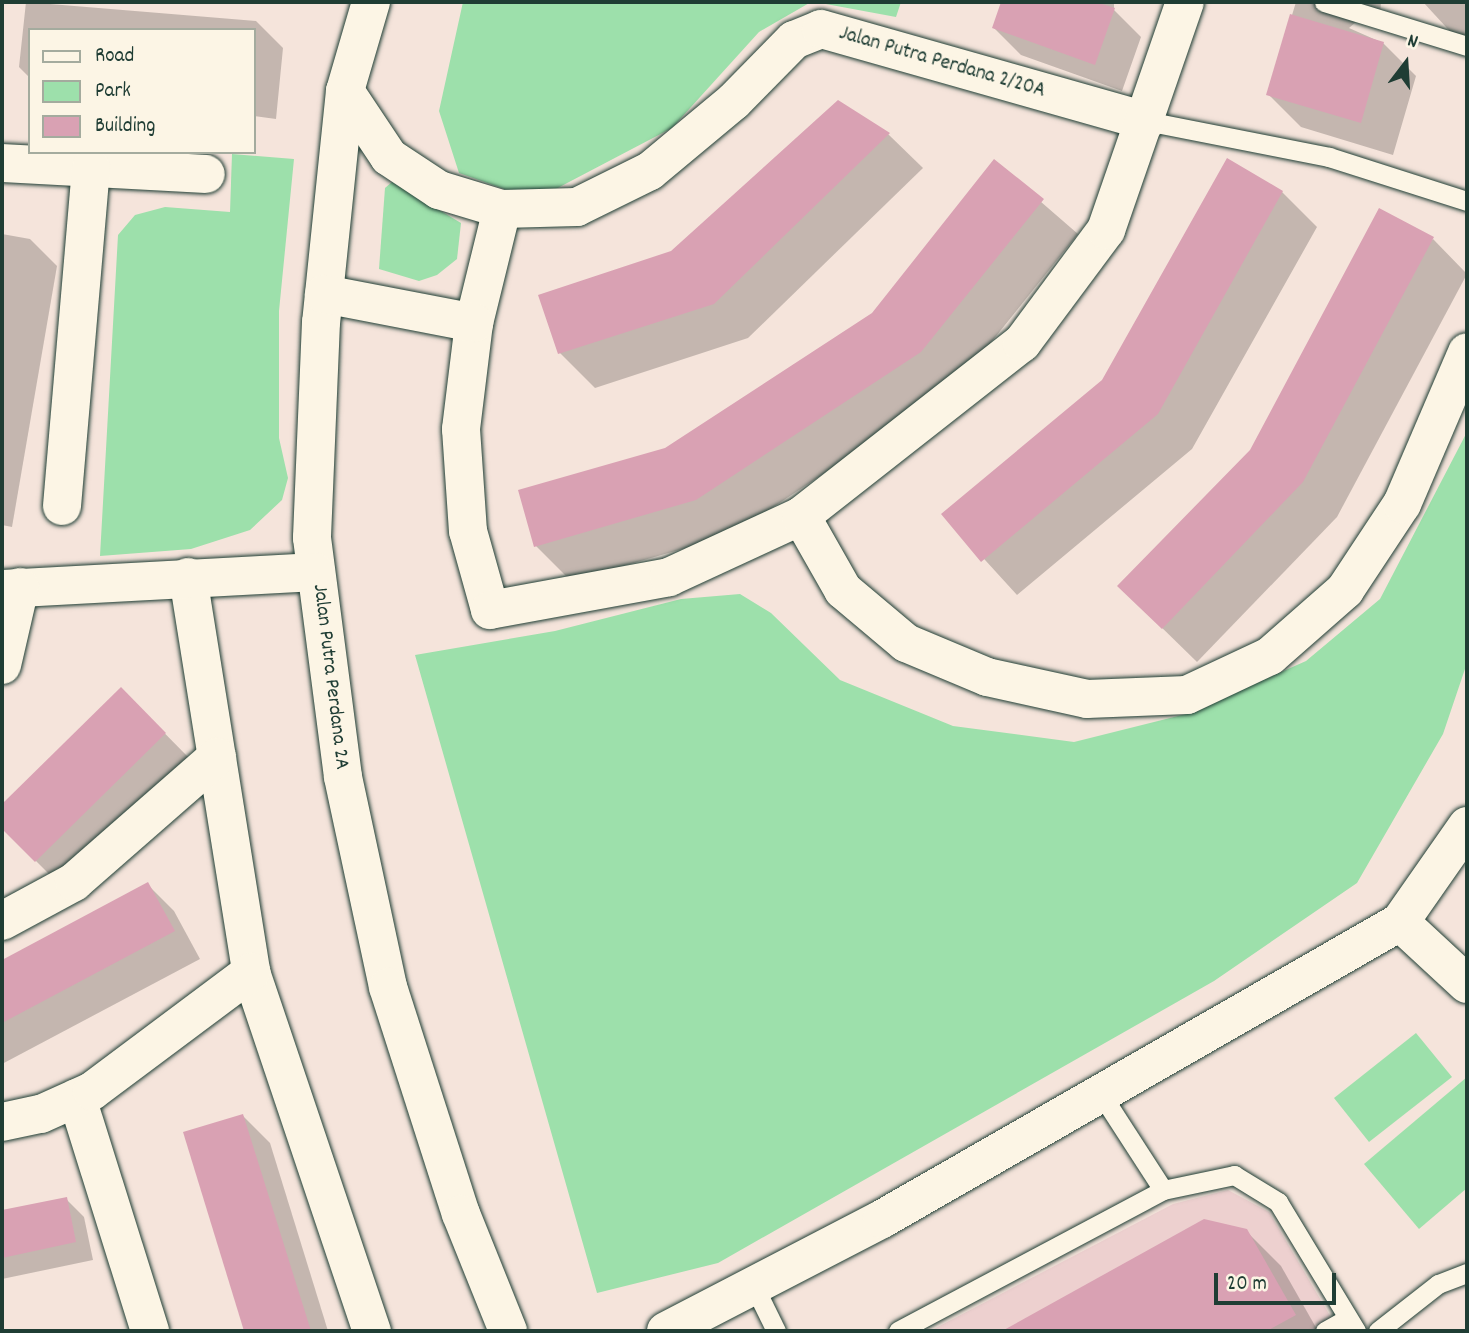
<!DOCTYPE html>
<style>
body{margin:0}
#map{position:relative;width:1469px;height:1333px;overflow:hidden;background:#f5e4db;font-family:Dekko,sans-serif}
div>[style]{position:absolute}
.built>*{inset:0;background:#edd0cf}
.green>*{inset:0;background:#9de0ab}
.shadow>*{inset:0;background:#0003}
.building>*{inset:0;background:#d9a1b3}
.roads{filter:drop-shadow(0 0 2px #1f3d34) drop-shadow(0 0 2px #1f3d34)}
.lane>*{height:19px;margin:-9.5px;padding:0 9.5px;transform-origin:9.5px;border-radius:9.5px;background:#fcf5e5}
.street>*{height:38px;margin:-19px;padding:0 19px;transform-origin:19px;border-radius:19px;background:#fcf5e5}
.secondary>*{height:38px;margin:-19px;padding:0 19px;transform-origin:19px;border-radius:19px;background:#fcf5e5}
span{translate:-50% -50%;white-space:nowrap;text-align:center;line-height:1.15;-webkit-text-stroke:5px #fcf5e5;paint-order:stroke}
.street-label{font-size:21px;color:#1f3d34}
.frame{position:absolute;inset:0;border:4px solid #1f3d34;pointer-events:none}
.legend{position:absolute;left:28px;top:28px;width:228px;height:126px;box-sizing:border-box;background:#fcf5e5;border:2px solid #a4ab9e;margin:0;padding:9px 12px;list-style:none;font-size:21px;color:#1f3d34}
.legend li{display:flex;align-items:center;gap:14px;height:35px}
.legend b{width:35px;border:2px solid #a4ab9e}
.north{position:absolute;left:1371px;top:28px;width:70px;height:70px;-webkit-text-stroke:5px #fcf5e5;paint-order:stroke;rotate:17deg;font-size:19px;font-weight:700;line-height:28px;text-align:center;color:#1f3d34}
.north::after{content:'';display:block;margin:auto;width:24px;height:32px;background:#1f3d34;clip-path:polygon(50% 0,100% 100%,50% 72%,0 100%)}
.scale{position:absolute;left:1214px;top:1273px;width:122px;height:32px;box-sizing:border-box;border:4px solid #1f3d34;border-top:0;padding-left:9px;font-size:21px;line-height:24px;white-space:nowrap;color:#1f3d34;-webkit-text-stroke:5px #fcf5e5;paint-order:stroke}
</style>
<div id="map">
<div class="built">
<i style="clip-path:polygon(1228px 1190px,1269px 1212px,1339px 1331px,930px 1331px,1173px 1204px)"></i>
</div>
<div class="green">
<i style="clip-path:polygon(463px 2px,811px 2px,759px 32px,672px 128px,550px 192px,513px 192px,459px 173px,439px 111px)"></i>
<i style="clip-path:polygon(815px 2px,901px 2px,896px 17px)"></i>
<i style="clip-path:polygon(232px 154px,294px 159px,279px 311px,279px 438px,288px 478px,282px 500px,250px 530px,191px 549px,100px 556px,118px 235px,135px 215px,165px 207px,230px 212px)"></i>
<i style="clip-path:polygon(392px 182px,461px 223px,457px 259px,437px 275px,419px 281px,379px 269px,385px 188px)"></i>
<i style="clip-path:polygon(1467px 432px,1467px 663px,1443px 734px,1357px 883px,1214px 981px,718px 1263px,597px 1293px,415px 655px,555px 631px,681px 599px,740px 594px,771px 613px,840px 680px,953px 726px,1074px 742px,1186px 714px,1306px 661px,1380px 599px)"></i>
<i style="clip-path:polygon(1416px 1033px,1452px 1077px,1369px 1142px,1334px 1098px)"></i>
<i style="clip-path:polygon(1467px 1077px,1467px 1188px,1419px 1229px,1364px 1164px)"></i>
</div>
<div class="shadow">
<i style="clip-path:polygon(26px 2px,256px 21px,283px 48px,276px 119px,254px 116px,254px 30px,30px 30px,30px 78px,19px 67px)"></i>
<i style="clip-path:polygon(1003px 2px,1114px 2px,1114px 10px,1141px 37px,1122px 91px,1021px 55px,994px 28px)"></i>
<i style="clip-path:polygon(1296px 2px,1381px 2px,1379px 28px,1356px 22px,1349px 28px,1383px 43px,1416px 76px,1393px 155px,1301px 127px,1268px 94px)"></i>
<i style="clip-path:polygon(1423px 2px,1467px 2px,1467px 40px,1457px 39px)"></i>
<i style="clip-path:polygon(888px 134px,923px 168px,748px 338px,595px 388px,560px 353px,672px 253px)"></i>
<i style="clip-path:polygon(995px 162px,1078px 234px,956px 386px,731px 535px,571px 581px,536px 546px,666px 449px,873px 314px)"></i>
<i style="clip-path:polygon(1282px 192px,1317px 227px,1192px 449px,1017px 595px,944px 515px,1103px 381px)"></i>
<i style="clip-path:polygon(2px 234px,30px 239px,57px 266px,12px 527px,2px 525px)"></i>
<i style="clip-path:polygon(1433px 239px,1467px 274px,1337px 517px,1197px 662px,1154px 620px,1251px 451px)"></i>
<i style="clip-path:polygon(121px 689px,192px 761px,63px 888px,2px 827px,2px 807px)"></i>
<i style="clip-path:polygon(147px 884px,174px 911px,200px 959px,2px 1064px,2px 962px)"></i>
<i style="clip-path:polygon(243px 1116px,270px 1143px,328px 1331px,246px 1331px,186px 1133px)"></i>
<i style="clip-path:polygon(66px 1199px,84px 1217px,93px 1260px,2px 1279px,2px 1212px)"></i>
<i style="clip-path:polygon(1205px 1221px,1246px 1231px,1281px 1266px,1318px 1331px,1006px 1331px)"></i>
</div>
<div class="building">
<i style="clip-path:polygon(1001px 2px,1096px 2px,1115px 8px,1095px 65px,992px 28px)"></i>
<i style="clip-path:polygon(1290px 14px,1384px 42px,1361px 123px,1266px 95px)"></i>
<i style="clip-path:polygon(838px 100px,890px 133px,714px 304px,558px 354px,538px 295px,671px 251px)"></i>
<i style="clip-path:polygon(1227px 158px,1283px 191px,1158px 414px,981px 562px,941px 514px,1102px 380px)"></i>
<i style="clip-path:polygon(994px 159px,1044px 199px,921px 352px,696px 500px,534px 547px,518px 490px,665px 448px,872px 313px)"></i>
<i style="clip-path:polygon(1379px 208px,1434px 237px,1303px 482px,1162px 629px,1117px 586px,1250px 450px)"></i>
<i style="clip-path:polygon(121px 687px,166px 733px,35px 862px,2px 829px,2px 804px)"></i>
<i style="clip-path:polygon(148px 882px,175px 931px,2px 1023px,2px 960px)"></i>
<i style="clip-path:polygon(243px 1114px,311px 1331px,244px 1331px,183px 1132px)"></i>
<i style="clip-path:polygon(67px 1197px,76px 1242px,2px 1258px,2px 1210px)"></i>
<i style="clip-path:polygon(1204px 1219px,1247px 1229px,1296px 1315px,1267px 1331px,1002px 1331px)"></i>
</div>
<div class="roads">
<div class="lane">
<i style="left:1324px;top:2px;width:150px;rotate:17.1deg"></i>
<i style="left:1146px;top:121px;width:187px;rotate:11.1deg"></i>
<i style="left:1329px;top:157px;width:145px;rotate:17.7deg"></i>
<i style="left:1101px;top:1094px;width:114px;rotate:57.1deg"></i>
<i style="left:754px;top:1286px;width:50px;rotate:63.9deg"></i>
<i style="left:898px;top:1331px;width:300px;rotate:-28deg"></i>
<i style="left:1163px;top:1190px;width:73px;rotate:-11.9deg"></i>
<i style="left:1234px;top:1175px;width:52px;rotate:31.5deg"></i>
<i style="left:1278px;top:1202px;width:151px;rotate:58.8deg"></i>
<i style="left:1325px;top:1331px;width:26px;rotate:-29deg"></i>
<i style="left:1378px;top:1331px;width:76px;rotate:-38.1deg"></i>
<i style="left:1438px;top:1284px;width:31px;rotate:-21deg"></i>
</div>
<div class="street">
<i style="left:371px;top:2px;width:93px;rotate:106.3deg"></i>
<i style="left:345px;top:91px;width:232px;rotate:95.9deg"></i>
<i style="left:321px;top:322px;width:216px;rotate:92.4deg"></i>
<i style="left:312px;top:538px;width:241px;rotate:82.6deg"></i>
<i style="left:343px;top:777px;width:215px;rotate:77.9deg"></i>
<i style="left:388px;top:987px;width:238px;rotate:72.2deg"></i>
<i style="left:461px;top:1214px;width:126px;rotate:68.1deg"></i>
<i style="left:345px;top:91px;width:79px;rotate:56.3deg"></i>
<i style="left:389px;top:157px;width:60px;rotate:33.4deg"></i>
<i style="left:439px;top:190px;width:66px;rotate:16.8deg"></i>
<i style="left:502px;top:209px;width:75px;rotate:-1.5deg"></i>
<i style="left:577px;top:207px;width:81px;rotate:-26.3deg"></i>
<i style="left:650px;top:171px;width:109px;rotate:-39.8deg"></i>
<i style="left:734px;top:101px;width:86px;rotate:-45.5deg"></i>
<i style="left:794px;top:40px;width:29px;rotate:-22deg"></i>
<i style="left:821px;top:29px;width:338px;rotate:15.8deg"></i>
<i style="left:2px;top:163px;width:204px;rotate:3.1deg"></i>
<i style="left:502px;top:209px;width:117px;rotate:103.8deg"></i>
<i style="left:474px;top:323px;width:107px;rotate:97deg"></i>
<i style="left:461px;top:429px;width:102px;rotate:86.1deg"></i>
<i style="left:468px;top:531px;width:82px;rotate:74.4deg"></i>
<i style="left:490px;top:610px;width:182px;rotate:-10.4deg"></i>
<i style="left:669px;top:577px;width:145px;rotate:-24.8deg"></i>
<i style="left:801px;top:516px;width:281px;rotate:-38.1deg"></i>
<i style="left:1022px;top:343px;width:141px;rotate:-53.4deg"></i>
<i style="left:1106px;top:230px;width:241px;rotate:-70.9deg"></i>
<i style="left:324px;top:294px;width:153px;rotate:10.9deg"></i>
<i style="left:62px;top:506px;width:339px;rotate:-85.1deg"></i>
<i style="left:801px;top:516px;width:85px;rotate:60.4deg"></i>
<i style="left:843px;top:590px;width:82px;rotate:40.1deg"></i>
<i style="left:906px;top:643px;width:88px;rotate:22.8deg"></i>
<i style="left:987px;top:677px;width:102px;rotate:12.4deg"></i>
<i style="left:1087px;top:699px;width:100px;rotate:-2.3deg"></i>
<i style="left:1187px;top:695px;width:92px;rotate:-25.2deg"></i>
<i style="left:1270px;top:656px;width:100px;rotate:-41.3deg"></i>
<i style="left:1345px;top:590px;width:103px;rotate:-56.5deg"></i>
<i style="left:1402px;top:504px;width:165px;rotate:-66.8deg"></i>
<i style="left:188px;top:577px;width:400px;rotate:80.9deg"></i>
<i style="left:251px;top:972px;width:379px;rotate:71.4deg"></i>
<i style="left:2px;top:589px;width:314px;rotate:-3.1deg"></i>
<i style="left:2px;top:665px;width:80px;rotate:-77deg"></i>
<i style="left:2px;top:921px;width:82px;rotate:-28.4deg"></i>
<i style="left:74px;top:882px;width:190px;rotate:-41.2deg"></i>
<i style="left:77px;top:1098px;width:244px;rotate:72.6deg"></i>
<i style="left:2px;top:1122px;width:40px;rotate:-12deg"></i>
<i style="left:41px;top:1114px;width:56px;rotate:-24.3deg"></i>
<i style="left:92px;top:1091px;width:199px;rotate:-36.8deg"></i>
<i style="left:666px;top:1331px;width:243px;rotate:-27.4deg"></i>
<i style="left:882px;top:1219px;width:597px;rotate:-29.83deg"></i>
</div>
<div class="secondary">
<i style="left:1467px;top:826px;width:117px;rotate:124.9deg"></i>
<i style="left:1400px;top:922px;width:91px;rotate:42.8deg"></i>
</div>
</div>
<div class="street-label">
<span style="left:942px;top:63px;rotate:16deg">Jalan Putra Perdana 2/20A</span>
<span style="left:330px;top:677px;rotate:83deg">Jalan Putra Perdana 2A</span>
</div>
<div class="frame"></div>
<ul class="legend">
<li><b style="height:9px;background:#fcf5e5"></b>Road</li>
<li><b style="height:19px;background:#9de0ab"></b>Park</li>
<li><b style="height:19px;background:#d9a1b3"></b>Building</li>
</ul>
<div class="north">N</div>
<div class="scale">20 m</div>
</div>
